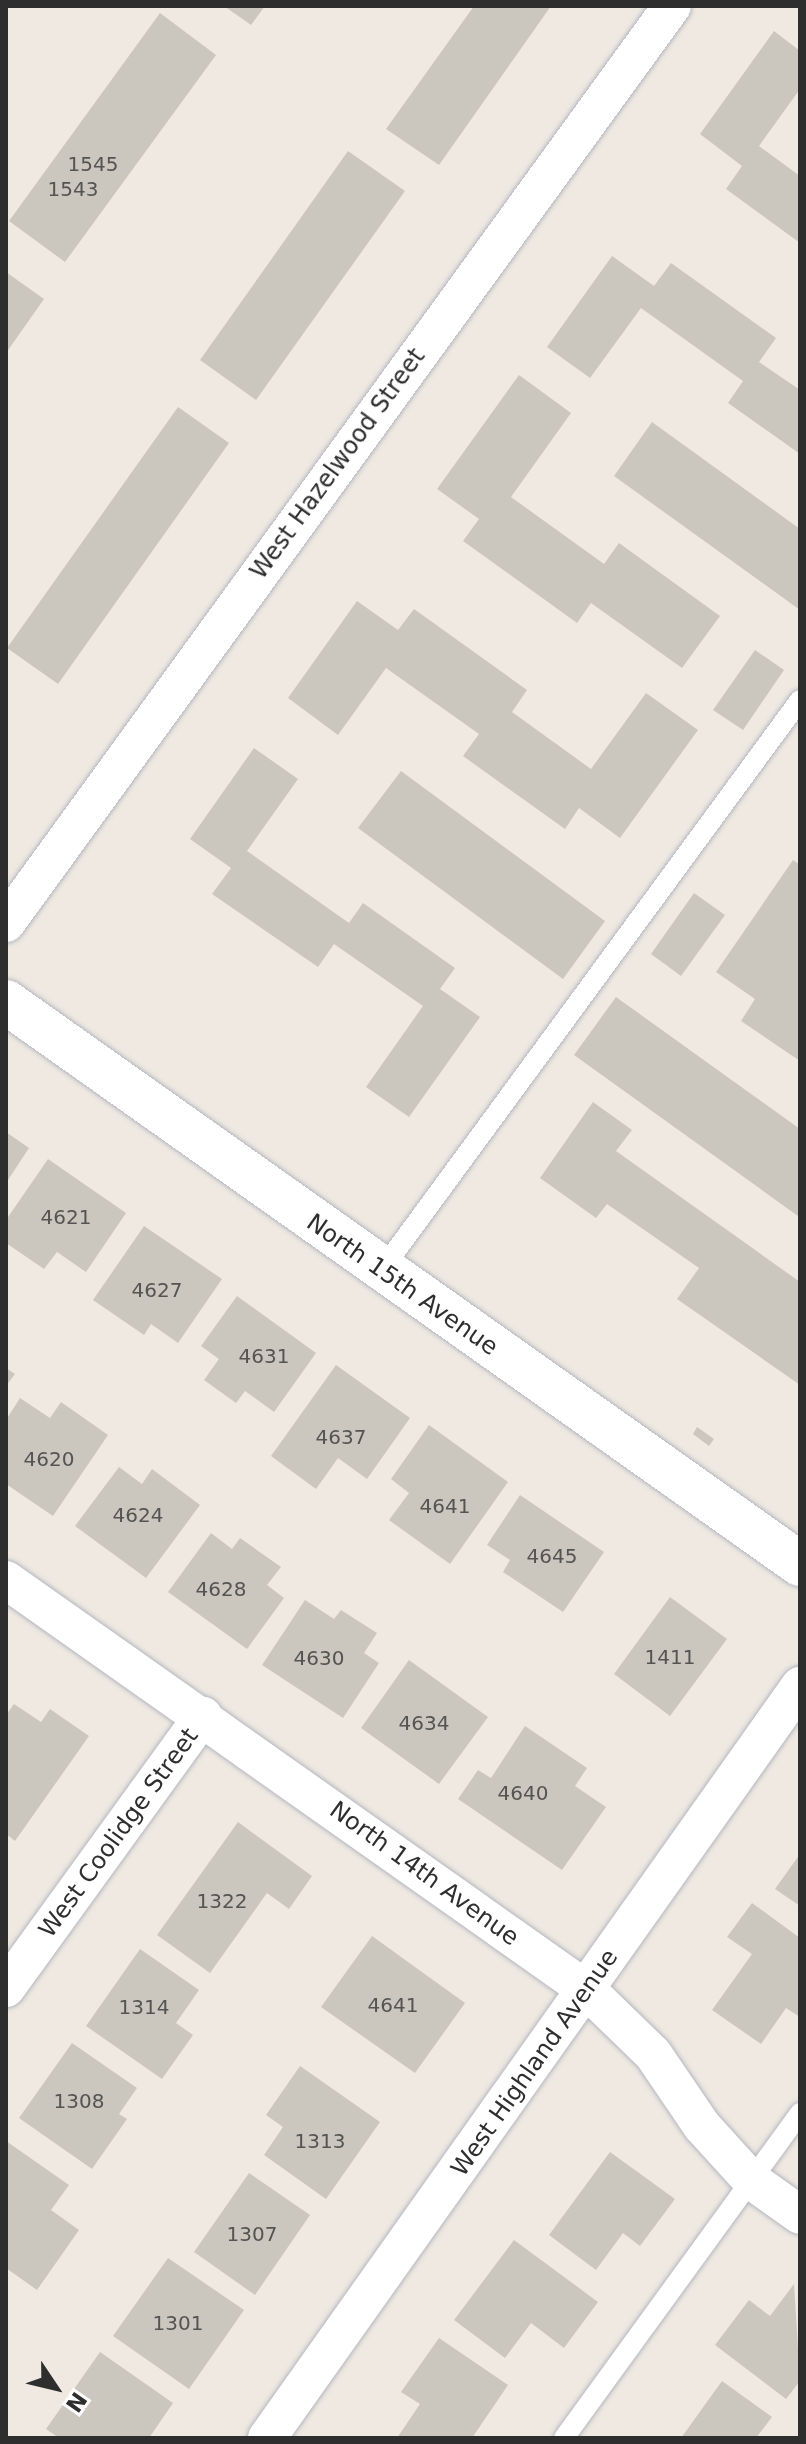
<!DOCTYPE html>
<style>
body{margin:0}
#map{position:relative;width:806px;height:2444px;overflow:hidden;background:#efe9e1;font-family:"DejaVu Sans",sans-serif}
div>[style]{position:absolute}
.building>*{inset:0;background:#cbc7bf}
.roads{filter:drop-shadow(0 0 2px #b4b7c1) drop-shadow(0 0 2px #b4b7c1)}
.lane>*{height:20px;margin:-10px;padding:0 10px;transform-origin:10px;border-radius:10px;background:#fff}
.street>*{height:38px;margin:-19px;padding:0 19px;transform-origin:19px;border-radius:19px;background:#fff}
.secondary>*{height:44px;margin:-22px;padding:0 22px;transform-origin:22px;border-radius:22px;background:#fff}
span{translate:-50% -50%;white-space:nowrap;text-align:center;line-height:1.15;-webkit-text-stroke:6px #fff;paint-order:stroke}
.number-label{font-size:20px;color:#555452}
.number-label span{-webkit-text-stroke-width:0}
.street-label{font-size:24px;color:#2e2e2e}
.frame{position:absolute;inset:0;border:8px solid #2e2e2e;pointer-events:none}
.north{position:absolute;left:16px;top:2348px;width:80px;height:80px;-webkit-text-stroke:6px #fff;paint-order:stroke;rotate:125deg;font-size:22px;font-weight:700;line-height:32px;text-align:center;color:#2e2e2e}
.north::after{content:'';display:block;margin:auto;width:28px;height:36px;background:#2e2e2e;clip-path:polygon(50% 0,100% 100%,50% 72%,0 100%)}
</style>
<div id="map">
<div class="building">
<i style="clip-path:polygon(224px 6px,265px 6px,251px 25px)"></i>
<i style="clip-path:polygon(474px 6px,551px 6px,439px 165px,386px 129px)"></i>
<i style="clip-path:polygon(160px 13px,216px 55px,65px 262px,9px 221px)"></i>
<i style="clip-path:polygon(774px 31px,800px 51px,800px 89px,759px 146px,800px 176px,800px 243px,726px 189px,742px 166px,700px 134px)"></i>
<i style="clip-path:polygon(348px 151px,405px 191px,256px 400px,200px 360px)"></i>
<i style="clip-path:polygon(612px 256px,654px 286px,671px 263px,776px 338px,759px 362px,800px 390px,800px 454px,728px 403px,743px 381px,641px 308px,590px 378px,547px 347px)"></i>
<i style="clip-path:polygon(6px 272px,44px 299px,6px 353px)"></i>
<i style="clip-path:polygon(519px 375px,571px 413px,511px 497px,604px 564px,619px 543px,720px 616px,682px 668px,591px 603px,577px 623px,463px 541px,479px 519px,437px 489px)"></i>
<i style="clip-path:polygon(178px 407px,229px 443px,58px 684px,7px 648px)"></i>
<i style="clip-path:polygon(652px 422px,800px 529px,800px 610px,614px 476px)"></i>
<i style="clip-path:polygon(357px 601px,398px 630px,414px 609px,527px 690px,512px 712px,591px 769px,646px 693px,698px 730px,620px 838px,579px 808px,565px 829px,463px 756px,479px 734px,386px 668px,338px 735px,288px 698px)"></i>
<i style="clip-path:polygon(755px 650px,784px 670px,743px 730px,713px 710px)"></i>
<i style="clip-path:polygon(254px 748px,298px 779px,247px 851px,349px 923px,363px 903px,455px 968px,440px 989px,480px 1017px,409px 1117px,366px 1087px,423px 1006px,334px 944px,318px 967px,212px 894px,231px 868px,190px 839px)"></i>
<i style="clip-path:polygon(401px 771px,605px 921px,563px 979px,358px 828px)"></i>
<i style="clip-path:polygon(793px 860px,800px 865px,800px 1061px,741px 1021px,755px 999px,716px 972px)"></i>
<i style="clip-path:polygon(694px 893px,725px 915px,681px 976px,651px 954px)"></i>
<i style="clip-path:polygon(616px 997px,800px 1129px,798px 1216px,574px 1055px)"></i>
<i style="clip-path:polygon(593px 1102px,632px 1130px,616px 1151px,800px 1282px,800px 1385px,677px 1299px,699px 1268px,607px 1204px,596px 1218px,540px 1178px)"></i>
<i style="clip-path:polygon(6px 1132px,29px 1148px,6px 1183px)"></i>
<i style="clip-path:polygon(48px 1159px,126px 1213px,86px 1272px,57px 1252px,44px 1269px,6px 1243px,6px 1220px)"></i>
<i style="clip-path:polygon(144px 1226px,222px 1279px,178px 1343px,151px 1324px,144px 1335px,93px 1300px)"></i>
<i style="clip-path:polygon(237px 1296px,316px 1353px,274px 1412px,245px 1391px,236px 1403px,204px 1380px,219px 1359px,201px 1346px)"></i>
<i style="clip-path:polygon(336px 1365px,410px 1418px,367px 1479px,338px 1458px,316px 1489px,271px 1456px)"></i>
<i style="clip-path:polygon(6px 1368px,15px 1374px,6px 1386px)"></i>
<i style="clip-path:polygon(20px 1398px,50px 1418px,61px 1402px,108px 1435px,53px 1516px,6px 1484px,6px 1420px)"></i>
<i style="clip-path:polygon(429px 1425px,508px 1482px,450px 1564px,389px 1520px,409px 1493px,391px 1479px)"></i>
<i style="clip-path:polygon(697px 1427px,714px 1439px,709px 1446px,693px 1434px)"></i>
<i style="clip-path:polygon(119px 1467px,142px 1484px,152px 1469px,200px 1505px,146px 1578px,75px 1526px)"></i>
<i style="clip-path:polygon(520px 1495px,604px 1552px,563px 1612px,503px 1572px,510px 1560px,487px 1545px)"></i>
<i style="clip-path:polygon(211px 1533px,232px 1549px,240px 1538px,281px 1567px,267px 1585px,284px 1598px,247px 1649px,168px 1592px)"></i>
<i style="clip-path:polygon(670px 1597px,727px 1639px,670px 1716px,614px 1674px)"></i>
<i style="clip-path:polygon(305px 1600px,334px 1619px,341px 1610px,377px 1633px,364px 1653px,379px 1663px,343px 1718px,262px 1665px)"></i>
<i style="clip-path:polygon(409px 1660px,488px 1717px,439px 1784px,361px 1728px)"></i>
<i style="clip-path:polygon(14px 1704px,41px 1722px,50px 1709px,89px 1736px,15px 1841px,6px 1834px,6px 1715px)"></i>
<i style="clip-path:polygon(525px 1726px,587px 1768px,575px 1786px,606px 1807px,562px 1870px,458px 1799px,478px 1770px,491px 1778px)"></i>
<i style="clip-path:polygon(238px 1822px,312px 1876px,289px 1909px,267px 1893px,210px 1973px,157px 1935px)"></i>
<i style="clip-path:polygon(800px 1854px,800px 1906px,775px 1889px)"></i>
<i style="clip-path:polygon(752px 1903px,800px 1938px,800px 2017px,786px 2008px,761px 2044px,712px 2010px,752px 1954px,727px 1937px)"></i>
<i style="clip-path:polygon(372px 1936px,465px 2003px,415px 2073px,321px 2007px)"></i>
<i style="clip-path:polygon(140px 1949px,199px 1990px,176px 2023px,193px 2035px,162px 2079px,86px 2026px)"></i>
<i style="clip-path:polygon(72px 2043px,137px 2088px,119px 2114px,127px 2119px,92px 2169px,19px 2118px)"></i>
<i style="clip-path:polygon(300px 2066px,380px 2122px,326px 2199px,264px 2155px,283px 2127px,266px 2115px)"></i>
<i style="clip-path:polygon(6px 2141px,69px 2185px,51px 2210px,79px 2230px,37px 2290px,6px 2268px)"></i>
<i style="clip-path:polygon(610px 2152px,675px 2199px,640px 2246px,623px 2233px,596px 2270px,549px 2235px)"></i>
<i style="clip-path:polygon(249px 2173px,310px 2215px,255px 2295px,194px 2252px)"></i>
<i style="clip-path:polygon(514px 2240px,598px 2302px,564px 2348px,531px 2323px,505px 2358px,454px 2320px)"></i>
<i style="clip-path:polygon(168px 2258px,244px 2310px,189px 2389px,113px 2336px)"></i>
<i style="clip-path:polygon(794px 2284px,800px 2381px,786px 2399px,715px 2345px,749px 2300px,770px 2316px)"></i>
<i style="clip-path:polygon(439px 2338px,508px 2385px,472px 2438px,397px 2438px,420px 2404px,401px 2392px)"></i>
<i style="clip-path:polygon(100px 2352px,173px 2403px,149px 2438px,59px 2438px,46px 2429px)"></i>
<i style="clip-path:polygon(722px 2381px,772px 2417px,756px 2438px,681px 2438px)"></i>
</div>
<div class="roads">
<div class="lane">
<i style="left:381px;top:1271px;width:708px;rotate:-53.73deg"></i>
<i style="left:564px;top:2438px;width:402px;rotate:-54deg"></i>
</div>
<div class="street">
<i style="left:6px;top:923px;width:1133px;rotate:-54.01deg"></i>
<i style="left:6px;top:1580px;width:711px;rotate:35.21deg"></i>
<i style="left:587px;top:1990px;width:92px;rotate:44.1deg"></i>
<i style="left:653px;top:2054px;width:87px;rotate:55.8deg"></i>
<i style="left:702px;top:2126px;width:73px;rotate:47.8deg"></i>
<i style="left:751px;top:2180px;width:60px;rotate:35.5deg"></i>
<i style="left:6px;top:1988px;width:336px;rotate:-54.1deg"></i>
<i style="left:267px;top:2438px;width:922px;rotate:-54.67deg"></i>
</div>
<div class="secondary">
<i style="left:6px;top:1002px;width:973px;rotate:35.29deg"></i>
</div>
</div>
<div class="number-label">
<span style="left:93px;top:164px">1545</span>
<span style="left:73px;top:189px">1543</span>
<span style="left:66px;top:1217px">4621</span>
<span style="left:157px;top:1290px">4627</span>
<span style="left:264px;top:1356px">4631</span>
<span style="left:341px;top:1437px">4637</span>
<span style="left:49px;top:1459px">4620</span>
<span style="left:445px;top:1506px">4641</span>
<span style="left:138px;top:1515px">4624</span>
<span style="left:552px;top:1556px">4645</span>
<span style="left:221px;top:1589px">4628</span>
<span style="left:670px;top:1657px">1411</span>
<span style="left:319px;top:1658px">4630</span>
<span style="left:424px;top:1723px">4634</span>
<span style="left:523px;top:1793px">4640</span>
<span style="left:222px;top:1901px">1322</span>
<span style="left:393px;top:2005px">4641</span>
<span style="left:144px;top:2007px">1314</span>
<span style="left:79px;top:2101px">1308</span>
<span style="left:320px;top:2141px">1313</span>
<span style="left:252px;top:2234px">1307</span>
<span style="left:178px;top:2323px">1301</span>
</div>
<div class="street-label">
<span style="left:338px;top:464px;rotate:-54deg">West Hazelwood Street</span>
<span style="left:402px;top:1285px;rotate:35deg">North 15th Avenue</span>
<span style="left:119px;top:1833px;rotate:-54deg">West Coolidge Street</span>
<span style="left:424px;top:1874px;rotate:36deg">North 14th Avenue</span>
<span style="left:535px;top:2063px;rotate:-55deg">West Highland Avenue</span>
</div>
<div class="frame"></div>
<div class="north">N</div>
</div>
